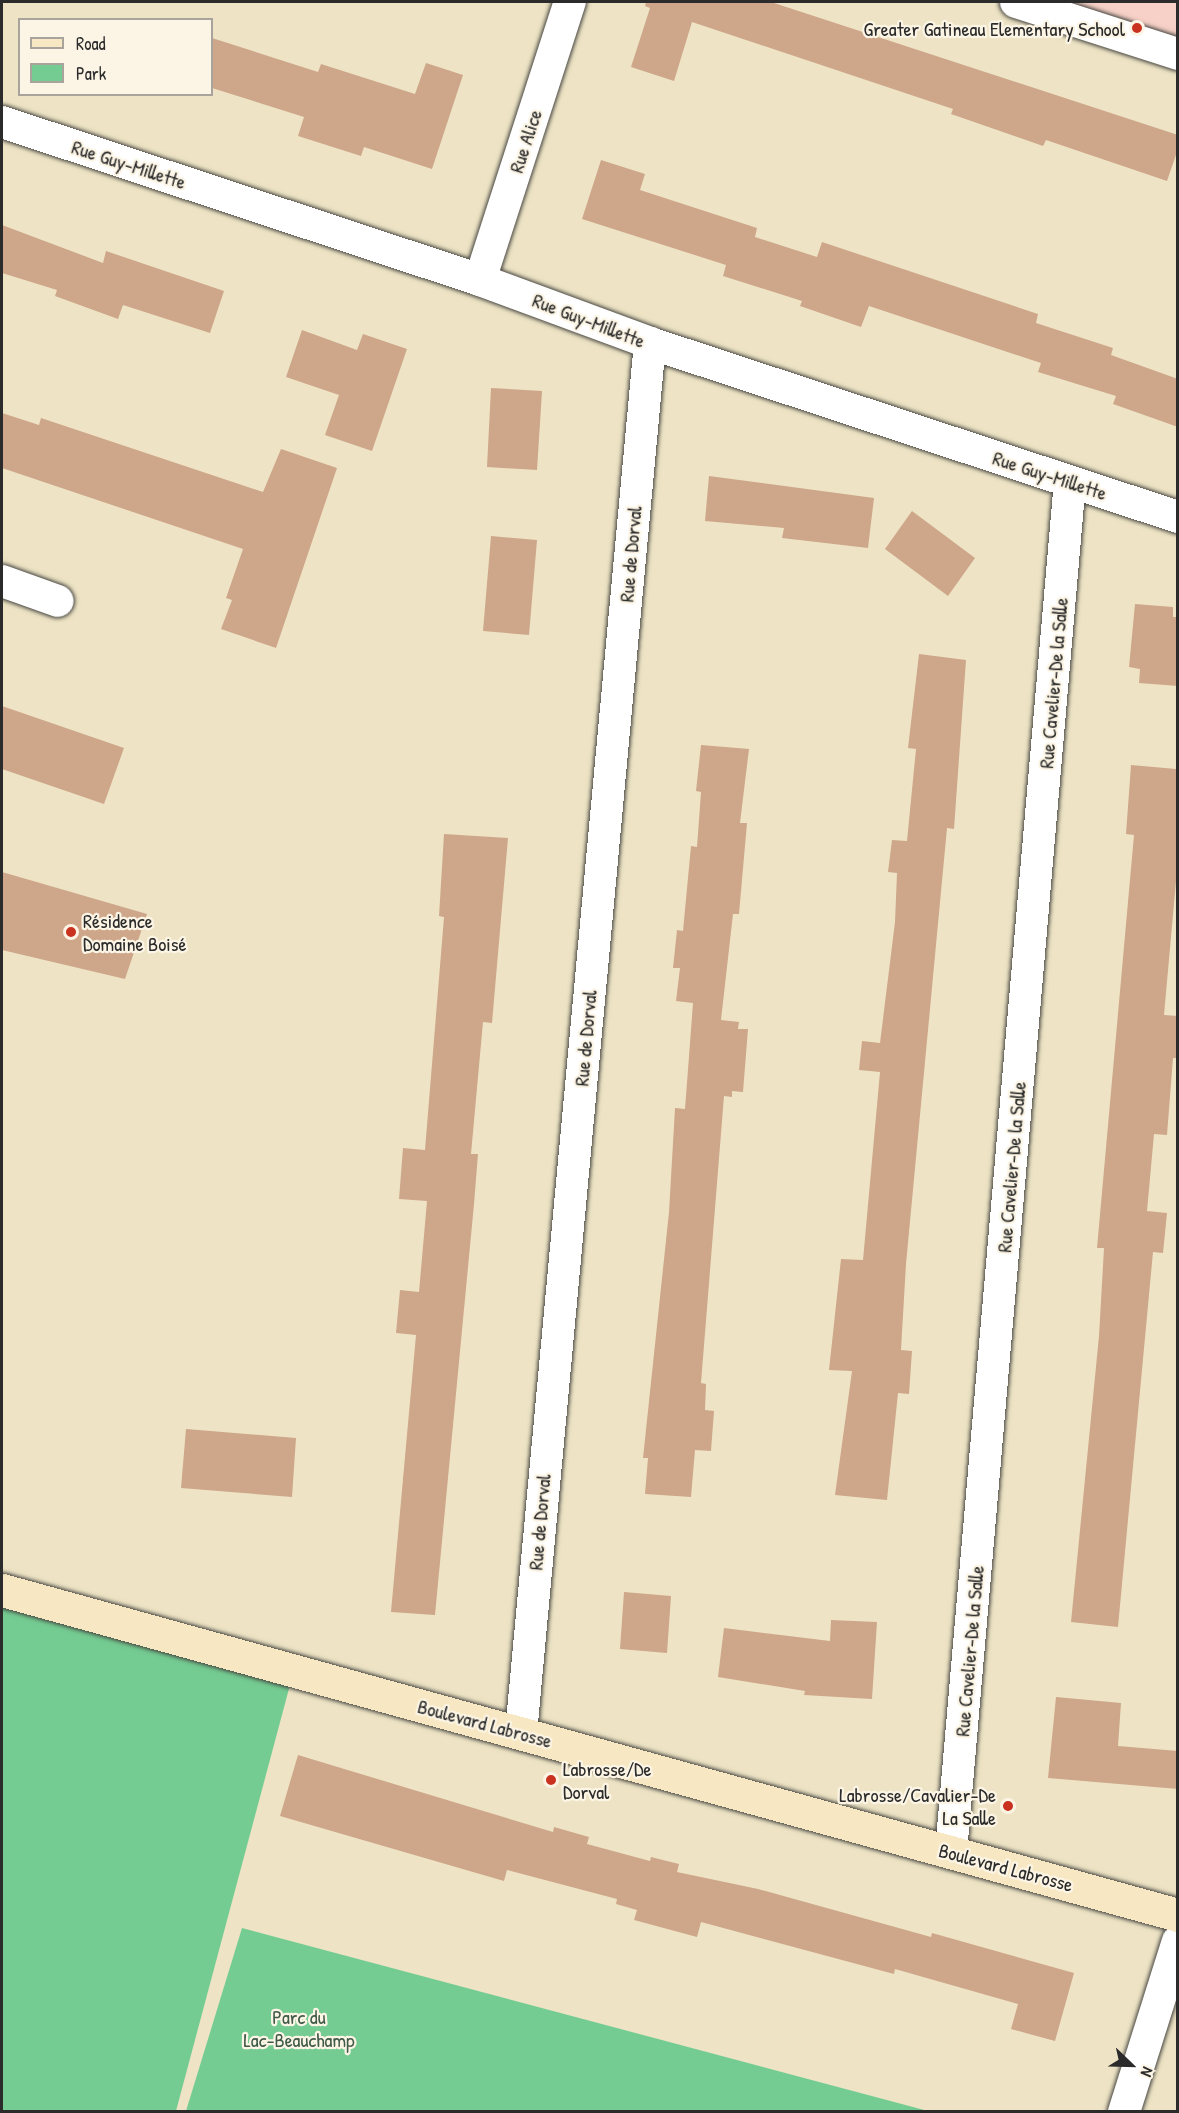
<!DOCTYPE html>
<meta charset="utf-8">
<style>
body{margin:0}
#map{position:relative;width:1179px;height:2113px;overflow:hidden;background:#eee4c5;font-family:"Patrick Hand",sans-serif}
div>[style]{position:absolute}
.built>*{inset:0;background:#f7d1c7}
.green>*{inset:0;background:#74cc92}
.building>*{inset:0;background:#cea68a}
.roads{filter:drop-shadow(0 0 2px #484742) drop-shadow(0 0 2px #484742)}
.street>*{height:32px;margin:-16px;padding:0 16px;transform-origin:16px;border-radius:16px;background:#fff}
.secondary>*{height:33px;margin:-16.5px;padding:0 16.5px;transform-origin:16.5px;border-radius:16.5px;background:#f7e8c3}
.dots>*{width:16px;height:16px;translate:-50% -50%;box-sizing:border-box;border:3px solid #fcf5e5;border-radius:50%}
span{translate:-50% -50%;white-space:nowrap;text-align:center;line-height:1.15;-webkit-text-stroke:4.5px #fcf5e5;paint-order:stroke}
.poi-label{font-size:20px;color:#2b2b2b}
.right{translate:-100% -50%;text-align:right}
.left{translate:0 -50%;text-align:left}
.street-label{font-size:20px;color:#2b2b2b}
.park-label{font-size:20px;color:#415b4a}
.frame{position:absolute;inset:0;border:3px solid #2b2b2b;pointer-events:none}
.legend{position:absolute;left:18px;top:18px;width:195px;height:78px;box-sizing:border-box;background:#fcf5e5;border:2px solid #a8a49b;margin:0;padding:8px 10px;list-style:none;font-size:18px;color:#2b2b2b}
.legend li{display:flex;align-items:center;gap:12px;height:30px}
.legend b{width:30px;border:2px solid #a8a49b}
.north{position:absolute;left:1101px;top:2035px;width:60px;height:60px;-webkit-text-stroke:4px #fcf5e5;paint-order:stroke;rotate:113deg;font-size:16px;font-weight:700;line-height:24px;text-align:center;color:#2b2b2b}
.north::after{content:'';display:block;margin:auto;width:21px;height:27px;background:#2b2b2b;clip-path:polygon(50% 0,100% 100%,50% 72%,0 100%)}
</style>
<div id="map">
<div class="built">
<i style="clip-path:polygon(1016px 2px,1177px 2px,1177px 54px)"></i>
</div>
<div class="green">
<i style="clip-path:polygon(2px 1590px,294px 1670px,176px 2111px,2px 2111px)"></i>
<i style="clip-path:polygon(242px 1928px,928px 2111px,186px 2111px)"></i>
</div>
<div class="building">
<i style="clip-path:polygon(646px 2px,771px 2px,1178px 135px,1178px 149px,1167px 181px,1046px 140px,1043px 146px,951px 114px,953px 109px,692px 22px,674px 81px,631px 67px,650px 8px,645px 6px)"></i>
<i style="clip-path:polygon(212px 38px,318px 72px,321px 64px,415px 94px,426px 63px,463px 75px,432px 169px,364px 147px,361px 156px,298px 136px,304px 117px,212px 88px)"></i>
<i style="clip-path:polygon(601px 160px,645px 174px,640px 190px,757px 228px,755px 237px,817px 257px,822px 242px,1038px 314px,1036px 323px,1113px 348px,1111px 355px,1178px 379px,1178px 427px,1113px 404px,1116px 396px,1038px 372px,1041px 363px,869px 306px,861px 327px,800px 306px,802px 301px,723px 276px,726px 265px,582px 219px)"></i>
<i style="clip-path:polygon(2px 225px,103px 263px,106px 251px,224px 291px,210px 333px,123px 305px,118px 319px,55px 296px,57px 290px,2px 273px)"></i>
<i style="clip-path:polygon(302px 330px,357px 350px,363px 334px,407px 349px,372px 451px,325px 435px,339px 395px,286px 377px)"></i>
<i style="clip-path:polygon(491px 388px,542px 391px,537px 470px,487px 467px)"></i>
<i style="clip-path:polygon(2px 413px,39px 425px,41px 418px,263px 492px,281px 449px,337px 468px,276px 648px,221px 629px,232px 600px,226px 598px,243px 549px,2px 468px)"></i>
<i style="clip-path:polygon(709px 476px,874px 498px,868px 548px,782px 538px,784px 528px,705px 521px)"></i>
<i style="clip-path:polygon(912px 511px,975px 558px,948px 596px,885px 549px)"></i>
<i style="clip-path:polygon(491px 536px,537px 540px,529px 635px,483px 631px)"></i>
<i style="clip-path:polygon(1135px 604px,1173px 607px,1173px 617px,1178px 617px,1178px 686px,1139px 683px,1140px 669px,1129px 667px)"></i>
<i style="clip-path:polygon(919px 654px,966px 660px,954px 829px,947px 828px,906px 1264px,901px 1350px,912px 1351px,909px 1394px,898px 1393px,887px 1500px,835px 1495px,852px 1371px,829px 1370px,841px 1259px,863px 1260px,880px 1072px,859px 1070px,862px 1041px,880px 1043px,895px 922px,897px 873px,888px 872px,892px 840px,907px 841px,916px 749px,908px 748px)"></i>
<i style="clip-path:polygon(2px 706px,124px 748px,104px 804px,2px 769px)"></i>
<i style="clip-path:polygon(701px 745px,749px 749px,740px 823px,747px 823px,739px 914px,733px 914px,721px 1020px,739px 1022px,738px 1029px,748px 1029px,743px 1092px,732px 1091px,732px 1097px,724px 1096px,701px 1383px,706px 1384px,705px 1410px,714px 1411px,711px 1451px,695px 1450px,691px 1497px,645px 1494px,648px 1458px,643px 1458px,669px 1212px,675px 1108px,685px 1109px,693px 1003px,676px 1001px,680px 968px,673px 968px,677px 930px,683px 931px,691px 846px,697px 847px,701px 792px,696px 791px)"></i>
<i style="clip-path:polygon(1131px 765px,1176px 769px,1178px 859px,1164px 1015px,1178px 1016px,1178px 1058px,1173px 1058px,1167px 1135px,1154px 1134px,1147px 1211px,1167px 1213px,1163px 1253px,1153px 1252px,1118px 1627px,1071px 1622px,1099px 1336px,1104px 1248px,1097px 1248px,1134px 835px,1126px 834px)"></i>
<i style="clip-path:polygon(444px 834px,508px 838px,492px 1023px,483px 1022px,471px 1154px,478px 1154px,474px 1204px,435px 1615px,391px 1612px,416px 1335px,396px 1333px,400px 1290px,419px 1292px,427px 1201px,399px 1199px,403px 1148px,425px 1150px,444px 917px,439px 916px)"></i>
<i style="clip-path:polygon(2px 872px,147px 914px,125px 979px,2px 950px)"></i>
<i style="clip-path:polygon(186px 1429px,296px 1438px,292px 1497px,181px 1488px)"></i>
<i style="clip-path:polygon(624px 1592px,671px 1596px,667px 1653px,620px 1649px)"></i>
<i style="clip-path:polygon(831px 1620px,877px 1622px,872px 1699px,804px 1695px,805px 1691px,718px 1677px,724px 1628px,830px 1641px)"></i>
<i style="clip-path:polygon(1056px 1697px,1121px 1703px,1118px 1746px,1178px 1751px,1178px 1789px,1048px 1778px)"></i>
<i style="clip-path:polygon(298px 1755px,553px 1832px,554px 1827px,589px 1837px,587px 1844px,650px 1861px,651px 1857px,679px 1864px,677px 1872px,758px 1889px,931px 1937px,932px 1933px,1074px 1973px,1055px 2041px,1011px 2029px,1018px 2004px,895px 1969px,894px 1974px,701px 1922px,697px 1937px,634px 1920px,637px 1910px,616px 1904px,617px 1899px,507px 1870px,504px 1881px,280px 1816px)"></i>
</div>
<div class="roads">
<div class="street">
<i style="left:1016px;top:2px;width:170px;rotate:17.8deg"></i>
<i style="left:2px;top:122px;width:503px;rotate:18.29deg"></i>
<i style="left:480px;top:280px;width:181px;rotate:20.3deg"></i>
<i style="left:650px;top:343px;width:556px;rotate:18.24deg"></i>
<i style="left:480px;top:280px;width:292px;rotate:-72.1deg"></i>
<i style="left:2px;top:581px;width:59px;rotate:19.7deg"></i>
<i style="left:521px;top:1733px;width:1396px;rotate:-84.7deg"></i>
<i style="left:951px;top:1852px;width:1375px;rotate:-85.04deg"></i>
<i style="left:1124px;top:2112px;width:179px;rotate:-72.5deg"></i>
</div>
<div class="secondary">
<i style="left:2px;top:1590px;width:1220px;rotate:15.45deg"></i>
</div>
</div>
<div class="dots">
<i style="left:1137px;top:28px;background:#c8321e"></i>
<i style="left:71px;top:932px;background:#c8321e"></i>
<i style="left:551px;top:1780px;background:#c8321e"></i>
<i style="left:1008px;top:1806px;background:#c8321e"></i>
</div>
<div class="poi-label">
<span class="right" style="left:1125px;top:28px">Greater Gatineau Elementary School</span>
<span class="left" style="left:83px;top:932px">Résidence<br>Domaine Boisé</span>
<span class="left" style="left:563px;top:1780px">Labrosse/De<br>Dorval</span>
<span class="right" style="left:996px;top:1806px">Labrosse/Cavalier-De<br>La Salle</span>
</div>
<div class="street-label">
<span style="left:525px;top:141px;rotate:-72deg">Rue Alice</span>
<span style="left:129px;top:164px;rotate:18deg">Rue Guy-Millette</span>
<span style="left:589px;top:320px;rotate:21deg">Rue Guy-Millette</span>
<span style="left:1050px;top:475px;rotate:18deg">Rue Guy-Millette</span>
<span style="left:630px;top:554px;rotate:-85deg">Rue de Dorval</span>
<span style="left:1053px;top:683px;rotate:-85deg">Rue Cavelier-De la Salle</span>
<span style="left:585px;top:1038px;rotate:-85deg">Rue de Dorval</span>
<span style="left:1011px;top:1167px;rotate:-85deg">Rue Cavelier-De la Salle</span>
<span style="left:539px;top:1522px;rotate:-85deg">Rue de Dorval</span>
<span style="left:969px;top:1651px;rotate:-85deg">Rue Cavelier-De la Salle</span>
<span style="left:485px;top:1723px;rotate:15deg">Boulevard Labrosse</span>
<span style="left:1006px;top:1867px;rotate:15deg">Boulevard Labrosse</span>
</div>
<div class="park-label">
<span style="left:299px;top:2028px">Parc du<br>Lac-Beauchamp</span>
</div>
<div class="frame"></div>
<ul class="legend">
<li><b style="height:8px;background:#f7e8c3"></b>Road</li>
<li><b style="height:16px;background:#74cc92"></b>Park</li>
</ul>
<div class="north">N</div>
</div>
